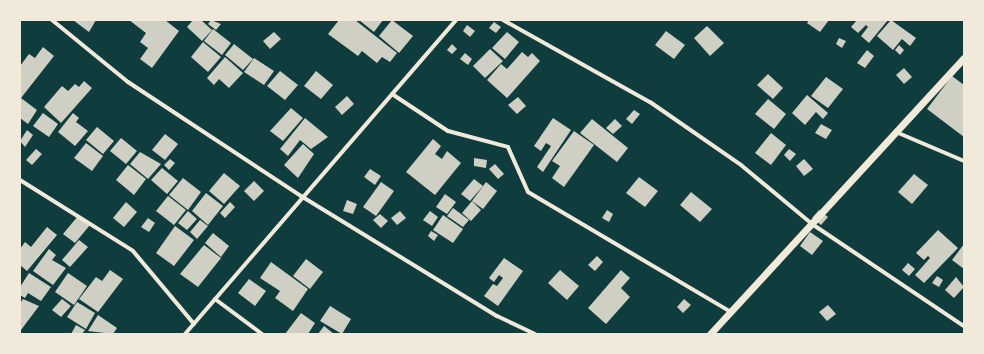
<!DOCTYPE html>
<style>
body{margin:0}
#map{position:relative;width:984px;height:354px;overflow:hidden;background:#0f3d3e;font-family:"Fira Sans",sans-serif}
div>[style]{position:absolute}
.building>*{inset:0;background:#cfcfc3}
.minor>*{height:4px;margin:-2px;padding:0 2px;transform-origin:2px;border-radius:2px;background:#f1e9da}
.tertiary>*{height:7px;margin:-3.5px;padding:0 3.5px;transform-origin:3.5px;border-radius:3.5px;background:#f1e9da}
span{translate:-50% -50%;white-space:nowrap;text-align:center;line-height:1.15;-webkit-text-stroke:3px #f1e9da;paint-order:stroke}
.frame{position:absolute;inset:0;border:21px solid #f1e9da;pointer-events:none}
</style>
<div id="map">
<div class="building">
<i style="clip-path:polygon(73px 20px,96px 20px,89px 32px)"></i>
<i style="clip-path:polygon(129px 20px,165px 20px,179px 31px,152px 68px,140px 59px,148px 48px,140px 42px,146px 33px)"></i>
<i style="clip-path:polygon(193px 20px,201px 20px,212px 30px,202px 41px,187px 27px)"></i>
<i style="clip-path:polygon(211px 20px,221px 24px,216px 30px,208px 24px)"></i>
<i style="clip-path:polygon(339px 20px,355px 20px,397px 53px,390px 62px,382px 57px,377px 63px,362px 51px,358px 56px,328px 34px)"></i>
<i style="clip-path:polygon(359px 20px,383px 20px,374px 32px)"></i>
<i style="clip-path:polygon(392px 20px,413px 36px,399px 53px,379px 36px)"></i>
<i style="clip-path:polygon(809px 20px,829px 20px,820px 32px,807px 23px)"></i>
<i style="clip-path:polygon(857px 20px,888px 20px,869px 43px,861px 36px,868px 27px,866px 25px,858px 33px,851px 27px)"></i>
<i style="clip-path:polygon(891px 20px,916px 38px,910px 46px,902px 39px,893px 50px,877px 36px)"></i>
<i style="clip-path:polygon(494px 22px,501px 27px,496px 33px,489px 28px)"></i>
<i style="clip-path:polygon(467px 25px,475px 31px,470px 37px,463px 31px)"></i>
<i style="clip-path:polygon(707px 26px,724px 43px,710px 56px,694px 38px)"></i>
<i style="clip-path:polygon(213px 29px,231px 43px,222px 55px,204px 41px)"></i>
<i style="clip-path:polygon(666px 31px,685px 45px,674px 59px,655px 45px)"></i>
<i style="clip-path:polygon(274px 32px,281px 39px,270px 49px,263px 41px)"></i>
<i style="clip-path:polygon(507px 32px,519px 42px,505px 59px,492px 48px)"></i>
<i style="clip-path:polygon(839px 38px,846px 41px,842px 48px,836px 44px)"></i>
<i style="clip-path:polygon(203px 42px,221px 57px,208px 72px,191px 57px)"></i>
<i style="clip-path:polygon(234px 44px,253px 59px,243px 70px,225px 55px)"></i>
<i style="clip-path:polygon(452px 44px,457px 49px,452px 54px,447px 50px)"></i>
<i style="clip-path:polygon(899px 45px,904px 50px,900px 55px,895px 50px)"></i>
<i style="clip-path:polygon(43px 47px,54px 56px,21px 98px,37px 110px,28px 124px,20px 118px,20px 66px,29px 54px,35px 58px)"></i>
<i style="clip-path:polygon(490px 49px,503px 61px,485px 78px,473px 66px)"></i>
<i style="clip-path:polygon(867px 50px,874px 56px,865px 68px,857px 63px)"></i>
<i style="clip-path:polygon(522px 52px,528px 57px,532px 53px,540px 61px,507px 98px,487px 80px,501px 64px,507px 69px)"></i>
<i style="clip-path:polygon(465px 53px,472px 59px,468px 65px,460px 59px)"></i>
<i style="clip-path:polygon(225px 57px,243px 73px,229px 88px,219px 79px,214px 85px,207px 78px)"></i>
<i style="clip-path:polygon(254px 58px,274px 71px,264px 85px,244px 72px)"></i>
<i style="clip-path:polygon(904px 68px,912px 77px,904px 84px,896px 75px)"></i>
<i style="clip-path:polygon(280px 71px,298px 85px,285px 100px,267px 86px)"></i>
<i style="clip-path:polygon(316px 71px,333px 85px,321px 99px,304px 86px)"></i>
<i style="clip-path:polygon(768px 74px,783px 88px,773px 99px,757px 85px)"></i>
<i style="clip-path:polygon(952px 76px,964px 85px,964px 137px,927px 109px)"></i>
<i style="clip-path:polygon(826px 77px,843px 89px,828px 108px,811px 96px)"></i>
<i style="clip-path:polygon(84px 81px,92px 88px,61px 123px,44px 107px,62px 86px,68px 91px,75px 84px,79px 87px)"></i>
<i style="clip-path:polygon(807px 95px,828px 113px,823px 119px,816px 112px,805px 125px,792px 113px)"></i>
<i style="clip-path:polygon(347px 96px,354px 104px,342px 115px,335px 107px)"></i>
<i style="clip-path:polygon(518px 97px,526px 106px,517px 114px,508px 105px)"></i>
<i style="clip-path:polygon(768px 99px,786px 114px,774px 129px,755px 114px)"></i>
<i style="clip-path:polygon(291px 108px,303px 118px,283px 141px,270px 131px)"></i>
<i style="clip-path:polygon(634px 110px,640px 114px,632px 124px,626px 119px)"></i>
<i style="clip-path:polygon(43px 113px,58px 124px,49px 137px,33px 126px)"></i>
<i style="clip-path:polygon(73px 113px,79px 118px,76px 122px,88px 131px,75px 146px,58px 132px)"></i>
<i style="clip-path:polygon(305px 118px,328px 137px,311px 149px,300px 140px,288px 156px,280px 149px)"></i>
<i style="clip-path:polygon(553px 118px,571px 130px,543px 172px,537px 167px,551px 146px,546px 143px,541px 151px,534px 146px)"></i>
<i style="clip-path:polygon(592px 119px,628px 148px,617px 162px,580px 133px)"></i>
<i style="clip-path:polygon(615px 119px,622px 126px,613px 134px,606px 128px)"></i>
<i style="clip-path:polygon(821px 124px,832px 130px,826px 139px,815px 133px)"></i>
<i style="clip-path:polygon(97px 127px,114px 141px,103px 154px,86px 140px)"></i>
<i style="clip-path:polygon(27px 130px,33px 135px,25px 147px,20px 141px)"></i>
<i style="clip-path:polygon(574px 131px,594px 145px,564px 187px,552px 178px,560px 166px,552px 161px)"></i>
<i style="clip-path:polygon(771px 133px,786px 145px,771px 165px,755px 153px)"></i>
<i style="clip-path:polygon(165px 134px,178px 144px,165px 160px,152px 150px)"></i>
<i style="clip-path:polygon(121px 138px,137px 151px,126px 164px,110px 151px)"></i>
<i style="clip-path:polygon(433px 139px,441px 146px,435px 154px,442px 159px,447px 151px,461px 163px,435px 195px,406px 172px)"></i>
<i style="clip-path:polygon(86px 143px,103px 156px,92px 171px,74px 158px)"></i>
<i style="clip-path:polygon(303px 144px,314px 154px,298px 178px,284px 165px)"></i>
<i style="clip-path:polygon(36px 149px,42px 154px,32px 165px,26px 160px)"></i>
<i style="clip-path:polygon(789px 149px,796px 154px,790px 161px,784px 155px)"></i>
<i style="clip-path:polygon(140px 152px,161px 164px,148px 179px,130px 164px)"></i>
<i style="clip-path:polygon(474px 158px,487px 160px,486px 168px,474px 166px)"></i>
<i style="clip-path:polygon(170px 159px,175px 163px,169px 170px,164px 165px)"></i>
<i style="clip-path:polygon(804px 159px,813px 169px,804px 176px,796px 166px)"></i>
<i style="clip-path:polygon(495px 164px,504px 174px,498px 179px,489px 169px)"></i>
<i style="clip-path:polygon(128px 165px,146px 179px,134px 195px,116px 180px)"></i>
<i style="clip-path:polygon(162px 168px,178px 181px,167px 194px,151px 180px)"></i>
<i style="clip-path:polygon(370px 169px,381px 176px,375px 185px,364px 177px)"></i>
<i style="clip-path:polygon(224px 173px,240px 186px,224px 204px,209px 191px)"></i>
<i style="clip-path:polygon(914px 174px,928px 185px,912px 204px,898px 192px)"></i>
<i style="clip-path:polygon(639px 177px,658px 191px,645px 207px,626px 193px)"></i>
<i style="clip-path:polygon(183px 178px,201px 192px,188px 210px,169px 195px)"></i>
<i style="clip-path:polygon(474px 179px,483px 186px,470px 201px,461px 194px)"></i>
<i style="clip-path:polygon(254px 181px,264px 191px,254px 201px,244px 191px)"></i>
<i style="clip-path:polygon(381px 182px,394px 191px,376px 216px,363px 207px)"></i>
<i style="clip-path:polygon(486px 182px,497px 191px,483px 209px,472px 201px)"></i>
<i style="clip-path:polygon(691px 192px,712px 209px,700px 222px,680px 205px)"></i>
<i style="clip-path:polygon(206px 193px,223px 206px,208px 225px,192px 211px)"></i>
<i style="clip-path:polygon(445px 194px,456px 202px,447px 214px,436px 207px)"></i>
<i style="clip-path:polygon(168px 196px,186px 210px,174px 225px,156px 211px)"></i>
<i style="clip-path:polygon(347px 200px,357px 204px,353px 214px,343px 211px)"></i>
<i style="clip-path:polygon(472px 201px,481px 210px,471px 221px,462px 213px)"></i>
<i style="clip-path:polygon(126px 202px,137px 212px,124px 227px,113px 218px)"></i>
<i style="clip-path:polygon(230px 202px,235px 207px,225px 218px,220px 213px)"></i>
<i style="clip-path:polygon(453px 208px,469px 220px,463px 227px,447px 216px)"></i>
<i style="clip-path:polygon(607px 210px,613px 214px,609px 222px,602px 218px)"></i>
<i style="clip-path:polygon(819px 210px,828px 217px,821px 225px,812px 218px)"></i>
<i style="clip-path:polygon(188px 211px,197px 219px,187px 230px,178px 223px)"></i>
<i style="clip-path:polygon(400px 211px,406px 218px,397px 225px,391px 218px)"></i>
<i style="clip-path:polygon(430px 211px,438px 217px,432px 226px,423px 220px)"></i>
<i style="clip-path:polygon(380px 214px,388px 221px,381px 228px,373px 220px)"></i>
<i style="clip-path:polygon(443px 215px,463px 229px,453px 243px,433px 230px)"></i>
<i style="clip-path:polygon(78px 216px,90px 225px,75px 243px,63px 234px)"></i>
<i style="clip-path:polygon(148px 218px,155px 223px,149px 232px,141px 227px)"></i>
<i style="clip-path:polygon(200px 220px,208px 226px,197px 239px,190px 232px)"></i>
<i style="clip-path:polygon(175px 226px,194px 240px,174px 266px,156px 253px)"></i>
<i style="clip-path:polygon(47px 227px,57px 235px,27px 271px,20px 265px,20px 249px,25px 242px,31px 247px)"></i>
<i style="clip-path:polygon(938px 230px,958px 248px,924px 283px,915px 275px,930px 258px,928px 256px,924px 260px,916px 253px)"></i>
<i style="clip-path:polygon(431px 231px,438px 235px,434px 241px,428px 236px)"></i>
<i style="clip-path:polygon(810px 232px,823px 241px,812px 255px,800px 246px)"></i>
<i style="clip-path:polygon(213px 233px,229px 246px,221px 257px,205px 243px)"></i>
<i style="clip-path:polygon(79px 240px,88px 247px,70px 267px,62px 260px)"></i>
<i style="clip-path:polygon(964px 244px,964px 269px,952px 260px)"></i>
<i style="clip-path:polygon(204px 245px,221px 258px,198px 287px,180px 274px)"></i>
<i style="clip-path:polygon(49px 249px,56px 255px,52px 260px,66px 268px,53px 285px,33px 271px)"></i>
<i style="clip-path:polygon(597px 256px,603px 262px,595px 271px,588px 265px)"></i>
<i style="clip-path:polygon(504px 258px,523px 271px,498px 306px,484px 296px,493px 284px,497px 286px,503px 278px,499px 275px,494px 282px,489px 278px)"></i>
<i style="clip-path:polygon(306px 259px,323px 272px,310px 289px,293px 276px)"></i>
<i style="clip-path:polygon(271px 262px,308px 289px,293px 311px,275px 298px,280px 291px,260px 278px)"></i>
<i style="clip-path:polygon(908px 263px,915px 269px,909px 276px,902px 270px)"></i>
<i style="clip-path:polygon(110px 270px,123px 279px,98px 312px,79px 299px,96px 277px,102px 281px)"></i>
<i style="clip-path:polygon(560px 270px,579px 286px,567px 300px,548px 283px)"></i>
<i style="clip-path:polygon(621px 270px,630px 278px,621px 288px,630px 297px,606px 324px,588px 308px)"></i>
<i style="clip-path:polygon(29px 273px,51px 287px,41px 301px,28px 293px,25px 298px,20px 295px,20px 287px)"></i>
<i style="clip-path:polygon(68px 273px,87px 286px,74px 305px,55px 292px)"></i>
<i style="clip-path:polygon(937px 276px,943px 280px,939px 287px,932px 283px)"></i>
<i style="clip-path:polygon(956px 277px,964px 287px,954px 298px,945px 290px)"></i>
<i style="clip-path:polygon(249px 279px,266px 291px,255px 306px,238px 293px)"></i>
<i style="clip-path:polygon(23px 299px,39px 306px,21px 330px,20px 303px)"></i>
<i style="clip-path:polygon(62px 299px,71px 306px,61px 317px,52px 310px)"></i>
<i style="clip-path:polygon(684px 299px,691px 305px,683px 313px,677px 307px)"></i>
<i style="clip-path:polygon(77px 302px,95px 313px,86px 329px,67px 317px)"></i>
<i style="clip-path:polygon(828px 305px,836px 314px,827px 321px,819px 312px)"></i>
<i style="clip-path:polygon(330px 306px,351px 319px,342px 334px,320px 321px)"></i>
<i style="clip-path:polygon(301px 313px,315px 323px,308px 334px,285px 334px)"></i>
<i style="clip-path:polygon(98px 315px,117px 328px,113px 334px,88px 331px)"></i>
<i style="clip-path:polygon(76px 325px,85px 330px,82px 334px,71px 334px)"></i>
<i style="clip-path:polygon(324px 326px,334px 334px,318px 334px)"></i>
</div>
<div class="minor">
<i style="left:52px;top:20px;width:98px;rotate:39.2deg"></i>
<i style="left:128px;top:82px;width:207px;rotate:33.4deg"></i>
<i style="left:301px;top:196px;width:230px;rotate:31.5deg"></i>
<i style="left:497px;top:316px;width:42px;rotate:25.3deg"></i>
<i style="left:503px;top:20px;width:168px;rotate:29.2deg"></i>
<i style="left:650px;top:102px;width:111px;rotate:34.7deg"></i>
<i style="left:741px;top:165px;width:92px;rotate:39.7deg"></i>
<i style="left:812px;top:224px;width:183px;rotate:33.9deg"></i>
<i style="left:392px;top:94px;width:67px;rotate:33.5deg"></i>
<i style="left:448px;top:131px;width:62px;rotate:14.9deg"></i>
<i style="left:508px;top:147px;width:49px;rotate:66deg"></i>
<i style="left:528px;top:192px;width:236px;rotate:30.6deg"></i>
<i style="left:896px;top:132px;width:74px;rotate:23.1deg"></i>
<i style="left:20px;top:180px;width:133px;rotate:32.1deg"></i>
<i style="left:133px;top:251px;width:95px;rotate:50.1deg"></i>
<i style="left:215px;top:299px;width:59px;rotate:36.7deg"></i>
<i style="left:185px;top:334px;width:415px;rotate:-49.2deg"></i>
</div>
<div class="tertiary">
<i style="left:710px;top:334px;width:375px;rotate:-47.4deg"></i>
</div>
<div class="frame"></div>
</div>
